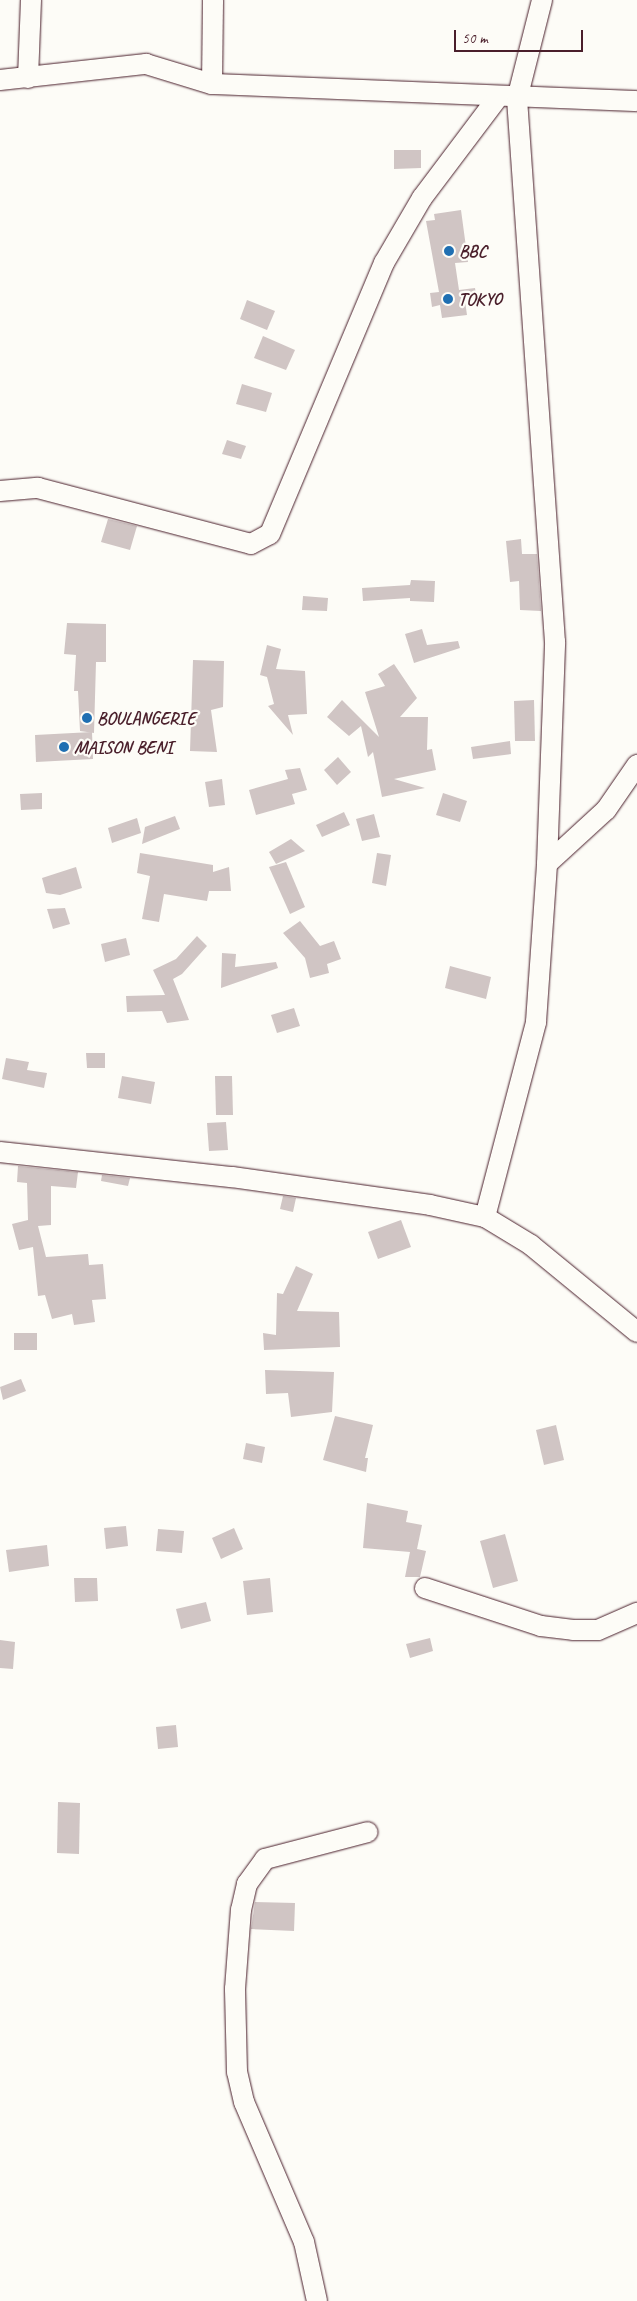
<!DOCTYPE html>
<style>
body{margin:0}
#map{position:relative;width:637px;height:2301px;overflow:hidden;background:#fdfcf7;font-family:Caveat,sans-serif}
div>[style]{position:absolute}
.building>*{inset:0;background:#d0c5c4}
.roads{filter:drop-shadow(0 0 1px #4a1f2b) drop-shadow(0 0 1px #4a1f2b)}
.street>*{height:20px;margin:-10px;padding:0 10px;transform-origin:10px;border-radius:10px;background:#fdfcf7}
.dots>*{width:14px;height:14px;translate:-50% -50%;box-sizing:border-box;border:2px solid #fdfcf7;border-radius:50%}
span{translate:-50% -50%;white-space:nowrap;text-align:center;line-height:1.15;-webkit-text-stroke:4.5px #fdfcf7;paint-order:stroke}
.poi-label{font-size:18px;color:#4a1f2b;font-weight:700}
.left{translate:0 -50%;text-align:left}
.scale{position:absolute;left:454px;top:30px;width:129px;height:22px;box-sizing:border-box;border:2px solid #4a1f2b;border-top:0;padding-left:6px;font-size:15px;line-height:18px;white-space:nowrap;color:#4a1f2b;-webkit-text-stroke:4px #fdfcf7;paint-order:stroke}
</style>
<div id="map">
<div class="building">
<i style="clip-path:polygon(394px 150px,421px 150px,421px 168px,394px 169px)"></i>
<i style="clip-path:polygon(461px 210px,468px 262px,455px 263px,459px 290px,475px 288px,477px 300px,465px 301px,467px 315px,442px 318px,440px 305px,432px 307px,430px 293px,439px 292px,426px 221px,435px 220px,434px 214px)"></i>
<i style="clip-path:polygon(247px 300px,275px 311px,267px 330px,240px 319px)"></i>
<i style="clip-path:polygon(263px 336px,295px 350px,286px 370px,254px 358px)"></i>
<i style="clip-path:polygon(242px 384px,272px 393px,266px 412px,236px 404px)"></i>
<i style="clip-path:polygon(227px 440px,246px 446px,241px 459px,222px 454px)"></i>
<i style="clip-path:polygon(108px 519px,137px 526px,130px 550px,101px 542px)"></i>
<i style="clip-path:polygon(521px 539px,522px 554px,537px 554px,541px 611px,520px 610px,519px 581px,510px 582px,506px 541px)"></i>
<i style="clip-path:polygon(411px 580px,435px 581px,434px 602px,410px 601px,410px 598px,363px 601px,362px 588px,410px 585px)"></i>
<i style="clip-path:polygon(303px 596px,328px 598px,327px 611px,302px 610px)"></i>
<i style="clip-path:polygon(67px 623px,106px 624px,106px 662px,96px 662px,94px 733px,80px 731px,78px 691px,74px 691px,76px 655px,64px 654px)"></i>
<i style="clip-path:polygon(422px 629px,427px 645px,458px 641px,460px 648px,414px 663px,405px 634px)"></i>
<i style="clip-path:polygon(267px 645px,281px 649px,276px 669px,305px 671px,307px 714px,288px 715px,293px 735px,268px 706px,274px 704px,267px 677px,260px 675px)"></i>
<i style="clip-path:polygon(193px 660px,224px 661px,223px 707px,211px 710px,217px 752px,190px 751px)"></i>
<i style="clip-path:polygon(394px 664px,417px 698px,400px 717px,428px 717px,427px 750px,432px 749px,436px 770px,394px 779px,425px 788px,382px 797px,373px 752px,368px 757px,361px 726px,349px 736px,327px 717px,342px 700px,379px 737px,365px 692px,385px 686px,378px 674px)"></i>
<i style="clip-path:polygon(534px 700px,535px 741px,515px 741px,514px 701px)"></i>
<i style="clip-path:polygon(92px 732px,93px 759px,36px 762px,35px 735px)"></i>
<i style="clip-path:polygon(510px 741px,511px 754px,473px 759px,471px 747px)"></i>
<i style="clip-path:polygon(338px 757px,351px 772px,337px 785px,324px 770px)"></i>
<i style="clip-path:polygon(300px 768px,307px 790px,292px 794px,295px 804px,256px 815px,249px 790px,288px 779px,285px 770px)"></i>
<i style="clip-path:polygon(222px 779px,225px 805px,209px 807px,205px 782px)"></i>
<i style="clip-path:polygon(42px 793px,42px 809px,21px 810px,20px 794px)"></i>
<i style="clip-path:polygon(443px 793px,467px 801px,460px 822px,436px 815px)"></i>
<i style="clip-path:polygon(344px 812px,350px 825px,322px 837px,316px 825px)"></i>
<i style="clip-path:polygon(374px 814px,380px 837px,362px 841px,356px 819px)"></i>
<i style="clip-path:polygon(175px 816px,180px 829px,142px 844px,145px 827px)"></i>
<i style="clip-path:polygon(137px 818px,141px 833px,112px 843px,108px 828px)"></i>
<i style="clip-path:polygon(291px 839px,305px 851px,276px 864px,269px 852px)"></i>
<i style="clip-path:polygon(140px 853px,213px 865px,213px 872px,229px 867px,231px 891px,209px 891px,207px 901px,164px 894px,159px 922px,142px 919px,150px 876px,137px 873px)"></i>
<i style="clip-path:polygon(377px 853px,391px 855px,386px 886px,372px 883px)"></i>
<i style="clip-path:polygon(286px 862px,305px 907px,290px 914px,269px 867px)"></i>
<i style="clip-path:polygon(76px 867px,82px 888px,60px 895px,46px 893px,42px 878px)"></i>
<i style="clip-path:polygon(65px 908px,70px 924px,53px 929px,47px 909px)"></i>
<i style="clip-path:polygon(300px 921px,320px 946px,334px 941px,341px 959px,327px 964px,329px 973px,310px 978px,305px 958px,283px 933px)"></i>
<i style="clip-path:polygon(197px 936px,207px 946px,182px 974px,173px 979px,189px 1020px,167px 1023px,162px 1011px,127px 1012px,126px 996px,165px 995px,153px 970px,176px 959px)"></i>
<i style="clip-path:polygon(126px 938px,130px 955px,105px 962px,101px 944px)"></i>
<i style="clip-path:polygon(222px 953px,236px 954px,235px 967px,276px 962px,278px 968px,221px 988px)"></i>
<i style="clip-path:polygon(450px 966px,491px 977px,486px 999px,445px 988px)"></i>
<i style="clip-path:polygon(294px 1008px,300px 1026px,277px 1033px,271px 1015px)"></i>
<i style="clip-path:polygon(86px 1053px,105px 1053px,105px 1068px,87px 1068px)"></i>
<i style="clip-path:polygon(6px 1058px,29px 1062px,27px 1070px,47px 1073px,44px 1088px,2px 1079px)"></i>
<i style="clip-path:polygon(122px 1076px,155px 1082px,151px 1104px,118px 1098px)"></i>
<i style="clip-path:polygon(215px 1076px,232px 1076px,233px 1115px,216px 1115px)"></i>
<i style="clip-path:polygon(226px 1122px,228px 1150px,209px 1151px,207px 1123px)"></i>
<i style="clip-path:polygon(18px 1166px,78px 1172px,76px 1188px,51px 1186px,51px 1225px,38px 1226px,46px 1257px,88px 1254px,89px 1265px,103px 1264px,106px 1299px,92px 1300px,95px 1322px,74px 1325px,72px 1314px,52px 1319px,45px 1295px,38px 1296px,33px 1247px,19px 1250px,12px 1224px,28px 1220px,27px 1183px,17px 1182px)"></i>
<i style="clip-path:polygon(102px 1175px,130px 1178px,128px 1186px,101px 1181px)"></i>
<i style="clip-path:polygon(283px 1196px,296px 1198px,293px 1212px,280px 1209px)"></i>
<i style="clip-path:polygon(401px 1220px,411px 1247px,378px 1259px,368px 1232px)"></i>
<i style="clip-path:polygon(296px 1266px,313px 1274px,297px 1311px,339px 1312px,340px 1347px,264px 1350px,263px 1333px,276px 1335px,277px 1293px,283px 1294px)"></i>
<i style="clip-path:polygon(14px 1333px,37px 1333px,37px 1350px,14px 1350px)"></i>
<i style="clip-path:polygon(265px 1370px,334px 1372px,332px 1412px,291px 1417px,288px 1393px,266px 1394px)"></i>
<i style="clip-path:polygon(21px 1379px,26px 1391px,3px 1400px,0 1387px)"></i>
<i style="clip-path:polygon(335px 1416px,373px 1425px,365px 1458px,368px 1458px,366px 1472px,323px 1460px)"></i>
<i style="clip-path:polygon(556px 1425px,564px 1460px,544px 1465px,536px 1430px)"></i>
<i style="clip-path:polygon(246px 1443px,265px 1447px,262px 1463px,243px 1459px)"></i>
<i style="clip-path:polygon(367px 1503px,408px 1511px,406px 1522px,422px 1525px,417px 1549px,426px 1551px,420px 1577px,405px 1577px,410px 1552px,363px 1548px)"></i>
<i style="clip-path:polygon(126px 1526px,128px 1546px,106px 1549px,104px 1528px)"></i>
<i style="clip-path:polygon(234px 1528px,243px 1549px,221px 1559px,212px 1538px)"></i>
<i style="clip-path:polygon(158px 1529px,184px 1531px,182px 1553px,156px 1551px)"></i>
<i style="clip-path:polygon(505px 1534px,518px 1581px,493px 1588px,480px 1541px)"></i>
<i style="clip-path:polygon(47px 1545px,49px 1566px,9px 1572px,6px 1550px)"></i>
<i style="clip-path:polygon(74px 1578px,97px 1578px,98px 1601px,75px 1602px)"></i>
<i style="clip-path:polygon(270px 1578px,273px 1612px,247px 1615px,243px 1581px)"></i>
<i style="clip-path:polygon(206px 1602px,211px 1621px,181px 1629px,176px 1609px)"></i>
<i style="clip-path:polygon(430px 1638px,433px 1651px,410px 1658px,406px 1644px)"></i>
<i style="clip-path:polygon(0 1640px,15px 1642px,13px 1669px,0 1668px)"></i>
<i style="clip-path:polygon(176px 1725px,178px 1747px,158px 1749px,156px 1727px)"></i>
<i style="clip-path:polygon(58px 1802px,80px 1803px,79px 1854px,57px 1853px)"></i>
<i style="clip-path:polygon(255px 1902px,295px 1903px,294px 1931px,251px 1929px)"></i>
</div>
<div class="roads">
<div class="street">
<i style="left:28px;top:78px;width:78px;rotate:-87.8deg"></i>
<i style="left:0;top:80px;width:147px;rotate:-6.3deg"></i>
<i style="left:146px;top:64px;width:69px;rotate:16.9deg"></i>
<i style="left:212px;top:84px;width:425px;rotate:2.3deg"></i>
<i style="left:212px;top:84px;width:84px;rotate:-89.3deg"></i>
<i style="left:0;top:491px;width:38px;rotate:-5deg"></i>
<i style="left:38px;top:488px;width:220px;rotate:14.7deg"></i>
<i style="left:251px;top:544px;width:21px;rotate:-28deg"></i>
<i style="left:270px;top:534px;width:294px;rotate:-67.2deg"></i>
<i style="left:384px;top:263px;width:75px;rotate:-59.7deg"></i>
<i style="left:422px;top:198px;width:126px;rotate:-53deg"></i>
<i style="left:547px;top:864px;width:80px;rotate:-42.5deg"></i>
<i style="left:606px;top:810px;width:55px;rotate:-55.4deg"></i>
<i style="left:0;top:1152px;width:233px;rotate:6.2deg"></i>
<i style="left:232px;top:1177px;width:200px;rotate:8deg"></i>
<i style="left:430px;top:1205px;width:56px;rotate:12.3deg"></i>
<i style="left:485px;top:1217px;width:54px;rotate:31.3deg"></i>
<i style="left:531px;top:1245px;width:137px;rotate:39.4deg"></i>
<i style="left:485px;top:1217px;width:202px;rotate:-75.3deg"></i>
<i style="left:536px;top:1022px;width:158px;rotate:-86deg"></i>
<i style="left:547px;top:864px;width:222px;rotate:-87.9deg"></i>
<i style="left:555px;top:642px;width:544px;rotate:-94deg"></i>
<i style="left:517px;top:99px;width:102px;rotate:-75.8deg"></i>
<i style="left:425px;top:1588px;width:122px;rotate:18.1deg"></i>
<i style="left:541px;top:1626px;width:32px;rotate:7deg"></i>
<i style="left:573px;top:1630px;width:25px"></i>
<i style="left:598px;top:1630px;width:43px;rotate:-23.6deg"></i>
<i style="left:317px;top:2301px;width:60px;rotate:-102.4deg"></i>
<i style="left:304px;top:2242px;width:152px;rotate:-113.2deg"></i>
<i style="left:244px;top:2102px;width:31px;rotate:-103deg"></i>
<i style="left:237px;top:2072px;width:83px;rotate:-91.4deg"></i>
<i style="left:235px;top:1989px;width:79px;rotate:-85.7deg"></i>
<i style="left:241px;top:1910px;width:27px;rotate:-77deg"></i>
<i style="left:247px;top:1884px;width:31px;rotate:-54deg"></i>
<i style="left:265px;top:1859px;width:106px;rotate:-14.7deg"></i>
</div>
</div>
<div class="dots">
<i style="left:449px;top:251px;background:#1f6fb2"></i>
<i style="left:448px;top:299px;background:#1f6fb2"></i>
<i style="left:87px;top:718px;background:#1f6fb2"></i>
<i style="left:64px;top:747px;background:#1f6fb2"></i>
</div>
<div class="poi-label">
<span class="left" style="left:459px;top:251px">BBC</span>
<span class="left" style="left:458px;top:299px">TOKYO</span>
<span class="left" style="left:97px;top:718px">BOULANGERIE</span>
<span class="left" style="left:74px;top:747px">MAISON BENI</span>
</div>
<div class="scale">50 m</div>
</div>
